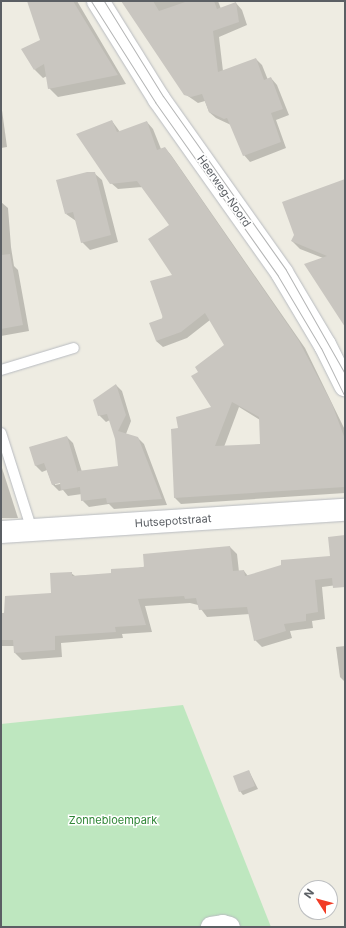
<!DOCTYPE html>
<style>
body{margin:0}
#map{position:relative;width:346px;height:928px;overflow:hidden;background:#eeece2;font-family:Inter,sans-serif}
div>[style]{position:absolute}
.green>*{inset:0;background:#bee7bf}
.shadow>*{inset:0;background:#0003}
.building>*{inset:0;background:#c9c6c0}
.roads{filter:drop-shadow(0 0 1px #b8bbc0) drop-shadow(0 0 1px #b8bbc0)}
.lane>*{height:10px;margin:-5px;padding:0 5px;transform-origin:5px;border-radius:5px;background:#fff}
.street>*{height:20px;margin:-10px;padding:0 10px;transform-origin:10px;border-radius:10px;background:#fff}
.secondary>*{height:22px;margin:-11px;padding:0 11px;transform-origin:11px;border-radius:11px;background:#fff}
.tram>*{height:1px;margin:-0.5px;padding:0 0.5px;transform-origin:0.5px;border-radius:0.5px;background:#b4b5b5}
span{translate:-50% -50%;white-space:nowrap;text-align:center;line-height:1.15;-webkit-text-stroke:3px #fff;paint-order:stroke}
.street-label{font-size:11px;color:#5b5f64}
.park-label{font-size:11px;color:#308637}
.frame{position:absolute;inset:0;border:2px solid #5b5f64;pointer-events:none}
.north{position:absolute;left:298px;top:880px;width:40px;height:40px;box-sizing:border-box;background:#fff;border:1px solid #bdbfc1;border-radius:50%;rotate:306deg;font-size:11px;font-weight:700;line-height:16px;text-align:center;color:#5b5f64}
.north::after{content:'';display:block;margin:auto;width:14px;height:18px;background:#f13c26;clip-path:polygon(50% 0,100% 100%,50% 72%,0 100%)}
</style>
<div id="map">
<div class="green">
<i style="clip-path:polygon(183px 705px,271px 927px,1px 927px,1px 724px)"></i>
</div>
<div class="shadow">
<i style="clip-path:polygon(29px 1px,77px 1px,126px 84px,58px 97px,49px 88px,47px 76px,43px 78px,35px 70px,41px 40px)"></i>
<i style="clip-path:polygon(122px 1px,218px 1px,221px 9px,236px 3px,242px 10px,247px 25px,219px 37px,223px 71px,256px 59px,262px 65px,268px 80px,271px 78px,277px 85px,289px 115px,276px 120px,286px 148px,250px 162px,244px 155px,231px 125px,216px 118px,209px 112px,205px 101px,198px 103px,185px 94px)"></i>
<i style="clip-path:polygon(1px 103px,7px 147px,1px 148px)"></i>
<i style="clip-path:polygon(evenodd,112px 121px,120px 132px,147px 122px,153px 129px,161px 149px,165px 148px,171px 155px,305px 348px,345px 430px,345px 493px,181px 504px,175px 498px,180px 429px,212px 408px,199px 372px,225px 345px,210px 320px,187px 338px,163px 347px,156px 341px,174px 275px,170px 225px,142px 187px,118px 189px,111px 183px,112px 121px,239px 407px,260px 420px,261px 445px,224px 447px,239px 407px)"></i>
<i style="clip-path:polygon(94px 173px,102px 180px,118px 242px,90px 250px,82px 242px,76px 221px,66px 214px)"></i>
<i style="clip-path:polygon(345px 180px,345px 322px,323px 258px,300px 249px,292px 241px)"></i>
<i style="clip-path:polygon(1px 202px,8px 208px,11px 247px,14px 266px,18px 270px,29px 331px,1px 336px)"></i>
<i style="clip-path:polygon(evenodd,116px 385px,122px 391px,131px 421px,126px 434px,138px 438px,144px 444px,167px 505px,114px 509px,109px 504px,89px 507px,82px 500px,82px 494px,68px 496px,63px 490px,59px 491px,52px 484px,47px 470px,42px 472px,36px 466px,30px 448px,67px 437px,73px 443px,82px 472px,119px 467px,116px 438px,110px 420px,106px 422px,99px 415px,116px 385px,65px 481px,65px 483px,55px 485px,55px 483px,65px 481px)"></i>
<i style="clip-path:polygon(1px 466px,2px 468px,18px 518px,1px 518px)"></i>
<i style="clip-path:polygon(345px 536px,345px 584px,322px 587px,325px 619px,312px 621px,313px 628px,290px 631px,292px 638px,262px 647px,255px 640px,250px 614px,207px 617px,198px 605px,190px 603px,145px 606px,152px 632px,122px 634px,123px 638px,61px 643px,62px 657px,22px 660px,15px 653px,15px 646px,1px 646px,1px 614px,52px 593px,71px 573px,75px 576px,112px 574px,230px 547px,237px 554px,239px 572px,244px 571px,248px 576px,331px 557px)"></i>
<i style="clip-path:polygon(345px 646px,345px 682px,340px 677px,336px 647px)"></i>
<i style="clip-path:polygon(249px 771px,258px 789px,243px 795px,240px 791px)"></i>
</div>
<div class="building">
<i style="clip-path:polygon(27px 1px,73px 1px,118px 75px,48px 89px,44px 64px,34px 70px,21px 49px,40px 40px)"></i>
<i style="clip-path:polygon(121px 1px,153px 1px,159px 11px,188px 1px,214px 1px,217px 9px,236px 2px,239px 22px,213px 31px,218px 72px,256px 58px,264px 80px,271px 77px,283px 109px,271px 113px,281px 142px,243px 156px,227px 118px,224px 119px,209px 112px,202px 94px,191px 97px,184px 95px)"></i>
<i style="clip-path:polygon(evenodd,112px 120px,117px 132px,147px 121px,157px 150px,165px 147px,299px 341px,332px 404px,345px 439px,345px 487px,174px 498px,171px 429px,178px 428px,176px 417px,211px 407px,191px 376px,198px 372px,195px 367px,224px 345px,205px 313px,181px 332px,156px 341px,149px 323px,163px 318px,150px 281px,172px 275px,148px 239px,169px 225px,137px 181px,110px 184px,76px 134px,112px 120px,232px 402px,259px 417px,260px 444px,215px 446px,232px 402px)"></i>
<i style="clip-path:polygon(87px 172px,95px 172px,111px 235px,81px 243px,73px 212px,65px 214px,56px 180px)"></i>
<i style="clip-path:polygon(345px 179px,345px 327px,304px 264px,327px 256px,291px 241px,294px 235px,282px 202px)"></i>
<i style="clip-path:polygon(10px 254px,23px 325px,1px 329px,1px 255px)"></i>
<i style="clip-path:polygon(116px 384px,126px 415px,118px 431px,138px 437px,162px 499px,107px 503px,106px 498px,81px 501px,80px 487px,61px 490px,60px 483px,52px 485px,44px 463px,35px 466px,29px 447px,67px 436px,78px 473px,78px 471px,118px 466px,115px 439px,107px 414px,98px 416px,93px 400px)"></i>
<i style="clip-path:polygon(345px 535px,345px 587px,333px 588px,332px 578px,315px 580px,318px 612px,306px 614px,306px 621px,284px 624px,286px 631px,254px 641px,247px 607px,199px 610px,196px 598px,185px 599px,184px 596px,138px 599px,146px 625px,115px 627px,116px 632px,55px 636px,55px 650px,14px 653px,13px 640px,1px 640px,1px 613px,4px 613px,5px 596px,51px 593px,50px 573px,72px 572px,72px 576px,111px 573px,111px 569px,144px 567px,143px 554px,230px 546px,233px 571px,244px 570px,245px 576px,281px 565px,281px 560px,330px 556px,328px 537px)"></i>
<i style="clip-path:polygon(249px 770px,255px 786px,239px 792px,233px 776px)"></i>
</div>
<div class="roads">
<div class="lane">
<i style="left:1px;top:370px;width:76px;rotate:-16.8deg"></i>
<i style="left:1px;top:433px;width:102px;rotate:72.3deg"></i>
</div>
<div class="street">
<i style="left:211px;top:927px;width:12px;rotate:-9deg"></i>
<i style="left:223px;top:925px;width:7px;rotate:16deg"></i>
</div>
<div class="secondary">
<i style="left:98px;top:1px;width:115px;rotate:58.1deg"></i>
<i style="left:159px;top:99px;width:213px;rotate:54.7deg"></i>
<i style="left:282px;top:273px;width:84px;rotate:59.2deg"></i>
<i style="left:325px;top:345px;width:45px;rotate:63.4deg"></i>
<i style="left:1px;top:532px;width:345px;rotate:-3.7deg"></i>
</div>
</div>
<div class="tram">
<i style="left:91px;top:1px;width:120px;rotate:57.6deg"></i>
<i style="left:155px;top:102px;width:213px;rotate:54.7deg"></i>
<i style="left:278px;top:276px;width:84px;rotate:59.2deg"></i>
<i style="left:321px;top:348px;width:55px;rotate:63.9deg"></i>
<i style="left:104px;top:1px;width:112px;rotate:58.2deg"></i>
<i style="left:163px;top:96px;width:213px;rotate:54.7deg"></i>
<i style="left:286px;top:270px;width:120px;rotate:60.4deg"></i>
</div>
<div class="street-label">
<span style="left:224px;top:191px;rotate:55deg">Heerweg-Noord</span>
<span style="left:173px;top:521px;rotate:-4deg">Hutsepotstraat</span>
</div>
<div class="park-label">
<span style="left:113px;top:820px">Zonnebloempark</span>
</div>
<div class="frame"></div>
<div class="north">N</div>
</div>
